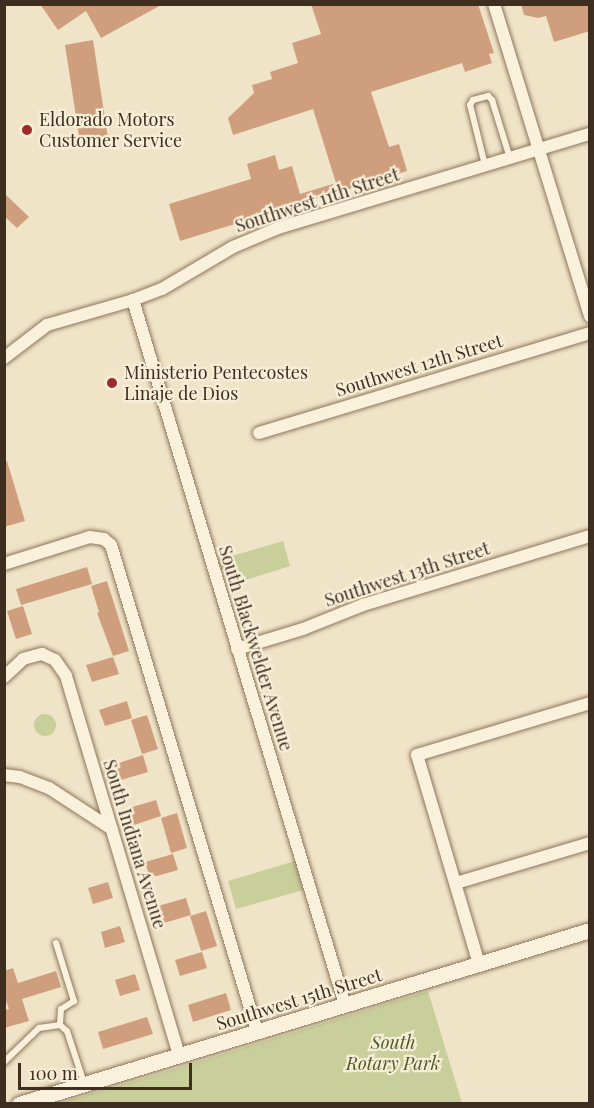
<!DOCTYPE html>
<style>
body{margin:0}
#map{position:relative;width:594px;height:1108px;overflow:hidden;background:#f0e4c8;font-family:"Playfair Display",serif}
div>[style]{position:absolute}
.green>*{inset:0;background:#c9cf9b}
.round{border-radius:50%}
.building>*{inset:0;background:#cf9f7d}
.roads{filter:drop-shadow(0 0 2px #8d765c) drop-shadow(0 0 2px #8d765c)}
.service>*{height:6px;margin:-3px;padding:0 3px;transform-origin:3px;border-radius:3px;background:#faf1dc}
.minor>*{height:12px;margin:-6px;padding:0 6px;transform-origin:6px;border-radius:6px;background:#faf1dc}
.tertiary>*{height:15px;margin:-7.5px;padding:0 7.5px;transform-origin:7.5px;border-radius:7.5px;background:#faf1dc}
.dots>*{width:16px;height:16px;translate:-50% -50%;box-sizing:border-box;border:3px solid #f7eed8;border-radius:50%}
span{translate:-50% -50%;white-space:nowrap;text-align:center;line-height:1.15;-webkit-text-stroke:4.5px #f7eed8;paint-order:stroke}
.poi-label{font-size:18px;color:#3d2e20}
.left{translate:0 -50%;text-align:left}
.street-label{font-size:18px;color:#3d2e20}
.park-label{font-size:18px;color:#4d5a26;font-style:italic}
.frame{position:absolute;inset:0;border:6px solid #3d2e20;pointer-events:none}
.scale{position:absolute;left:18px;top:1063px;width:174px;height:27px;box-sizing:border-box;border:3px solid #3d2e20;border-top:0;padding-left:8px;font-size:18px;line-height:21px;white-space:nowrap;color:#3d2e20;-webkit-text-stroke:4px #f7eed8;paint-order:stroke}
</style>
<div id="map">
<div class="green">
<i style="clip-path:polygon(283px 541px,290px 566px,227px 586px,218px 560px)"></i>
<i class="round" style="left:34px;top:714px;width:22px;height:22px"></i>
<i style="clip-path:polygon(295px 861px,303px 890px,236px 909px,228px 881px)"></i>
<i style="clip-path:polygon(428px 991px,462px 1103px,60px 1103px,161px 1073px)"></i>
</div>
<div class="building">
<i style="clip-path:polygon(40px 4px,163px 4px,101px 38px,86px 11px,58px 30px)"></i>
<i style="clip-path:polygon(311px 4px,478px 4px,494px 53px,489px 54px,492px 63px,465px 72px,462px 63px,371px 92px,389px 147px,399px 144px,407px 171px,180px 241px,169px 204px,251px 179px,247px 164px,275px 155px,279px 170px,292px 166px,300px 194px,336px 183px,313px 109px,233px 135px,228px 118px,254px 93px,252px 85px,272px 79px,270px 72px,298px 63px,292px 43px,321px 34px)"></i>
<i style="clip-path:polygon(521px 4px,590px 4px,590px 31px,554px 42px,546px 16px,538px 18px,524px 15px)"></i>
<i style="clip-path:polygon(93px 40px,109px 145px,81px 149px,65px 45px)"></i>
<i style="clip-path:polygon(4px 193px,29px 217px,17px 228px,4px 216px)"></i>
<i style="clip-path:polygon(7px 461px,25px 521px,4px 527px,4px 462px)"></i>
<i style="clip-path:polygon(87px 567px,92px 584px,21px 605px,16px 589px)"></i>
<i style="clip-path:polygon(107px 581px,129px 651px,113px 656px,97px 613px,99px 612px,91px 586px)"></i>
<i style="clip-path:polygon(23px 606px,32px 634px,16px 639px,7px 611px)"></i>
<i style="clip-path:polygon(113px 657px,119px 674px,92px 682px,86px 665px)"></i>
<i style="clip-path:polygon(127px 701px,132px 718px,105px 726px,99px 710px)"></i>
<i style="clip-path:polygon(147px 715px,158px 749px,142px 754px,131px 720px)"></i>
<i style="clip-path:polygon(143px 755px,148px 772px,121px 780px,116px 764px)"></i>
<i style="clip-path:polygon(156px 800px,161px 816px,134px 825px,129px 808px)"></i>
<i style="clip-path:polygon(177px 813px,187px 848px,171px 853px,161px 818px)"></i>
<i style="clip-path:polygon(173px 854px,178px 870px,150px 878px,145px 862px)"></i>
<i style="clip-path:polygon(108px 882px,113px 898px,93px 904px,88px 888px)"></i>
<i style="clip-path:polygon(186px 898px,191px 915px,164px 923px,158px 906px)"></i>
<i style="clip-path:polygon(206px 911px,217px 946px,201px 951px,190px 916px)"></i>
<i style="clip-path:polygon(120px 926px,125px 942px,105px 948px,101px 932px)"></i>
<i style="clip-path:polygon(202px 952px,207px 968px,180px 976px,175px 960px)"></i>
<i style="clip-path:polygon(13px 968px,18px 983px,56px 971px,61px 987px,22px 999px,29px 1021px,4px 1028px,4px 1010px,9px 1009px,4px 995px,4px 971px)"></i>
<i style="clip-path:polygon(135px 974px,140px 990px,120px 996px,115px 980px)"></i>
<i style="clip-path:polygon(226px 993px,231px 1010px,193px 1022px,188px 1005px)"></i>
<i style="clip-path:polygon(147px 1017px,153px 1034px,103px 1049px,98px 1032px)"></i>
</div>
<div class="roads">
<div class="service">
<i style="left:485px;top:165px;width:62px;rotate:-104deg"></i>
<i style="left:470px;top:105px;width:6px;rotate:-59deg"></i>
<i style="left:473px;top:100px;width:16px;rotate:-15deg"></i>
<i style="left:488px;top:96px;width:6px;rotate:45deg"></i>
<i style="left:492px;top:100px;width:61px;rotate:72.8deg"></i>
<i style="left:56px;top:943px;width:61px;rotate:72.8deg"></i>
<i style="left:74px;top:1001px;width:15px;rotate:148deg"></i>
<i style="left:61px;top:1009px;width:16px;rotate:94deg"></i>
<i style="left:4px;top:1062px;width:49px;rotate:-44.2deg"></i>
<i style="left:39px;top:1028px;width:21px;rotate:-8deg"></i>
<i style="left:60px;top:1025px;width:9px;rotate:41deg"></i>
<i style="left:67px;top:1031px;width:55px;rotate:71.9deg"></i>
</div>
<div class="minor">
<i style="left:494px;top:4px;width:327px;rotate:72.9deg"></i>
<i style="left:133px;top:300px;width:736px;rotate:73.26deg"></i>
<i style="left:4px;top:358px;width:54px;rotate:-37.5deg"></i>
<i style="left:47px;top:325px;width:90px;rotate:-16.2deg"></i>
<i style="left:133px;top:300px;width:31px;rotate:-21deg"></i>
<i style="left:162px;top:289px;width:82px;rotate:-30.6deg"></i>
<i style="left:233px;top:247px;width:49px;rotate:-22.9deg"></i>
<i style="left:278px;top:228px;width:326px;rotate:-16.8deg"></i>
<i style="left:259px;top:433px;width:346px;rotate:-16.8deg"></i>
<i style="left:4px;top:564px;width:90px;rotate:-17.4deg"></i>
<i style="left:90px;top:537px;width:14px;rotate:8deg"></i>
<i style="left:104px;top:539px;width:9px;rotate:41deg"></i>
<i style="left:111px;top:545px;width:507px;rotate:73.28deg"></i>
<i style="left:237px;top:649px;width:69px;rotate:-16.9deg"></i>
<i style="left:303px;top:629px;width:65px;rotate:-21.8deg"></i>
<i style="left:363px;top:605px;width:237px;rotate:-16.9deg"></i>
<i style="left:4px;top:677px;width:26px;rotate:-43deg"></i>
<i style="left:23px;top:659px;width:20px;rotate:-15deg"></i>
<i style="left:42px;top:654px;width:14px;rotate:25deg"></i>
<i style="left:55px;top:660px;width:19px;rotate:55deg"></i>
<i style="left:66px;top:676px;width:395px;rotate:73.4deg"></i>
<i style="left:4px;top:775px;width:16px;rotate:7deg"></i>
<i style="left:20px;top:777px;width:31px;rotate:21deg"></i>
<i style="left:49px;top:788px;width:75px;rotate:33.1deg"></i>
<i style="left:456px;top:883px;width:140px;rotate:-16.6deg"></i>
<i style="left:479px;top:964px;width:218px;rotate:-106.5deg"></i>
<i style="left:417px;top:755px;width:181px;rotate:-16.7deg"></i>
</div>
<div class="tertiary">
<i style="left:19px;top:1104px;width:597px;rotate:-16.95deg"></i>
</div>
</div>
<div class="dots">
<i style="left:27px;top:130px;background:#9e2a2b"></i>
<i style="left:112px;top:383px;background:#9e2a2b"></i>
</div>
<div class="poi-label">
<span class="left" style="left:39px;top:130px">Eldorado Motors<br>Customer Service</span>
<span class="left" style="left:124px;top:383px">Ministerio Pentecostes<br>Linaje de Dios</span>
</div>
<div class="street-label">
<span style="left:317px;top:200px;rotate:-18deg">Southwest 11th Street</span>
<span style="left:419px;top:365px;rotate:-17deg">Southwest 12th Street</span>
<span style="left:407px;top:574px;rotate:-18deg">Southwest 13th Street</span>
<span style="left:256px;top:648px;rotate:73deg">South Blackwelder Avenue</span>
<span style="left:135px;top:844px;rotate:73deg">South Indiana Avenue</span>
<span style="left:299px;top:999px;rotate:-17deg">Southwest 15th Street</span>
</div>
<div class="park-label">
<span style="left:393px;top:1053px">South<br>Rotary Park</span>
</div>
<div class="frame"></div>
<div class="scale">100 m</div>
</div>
